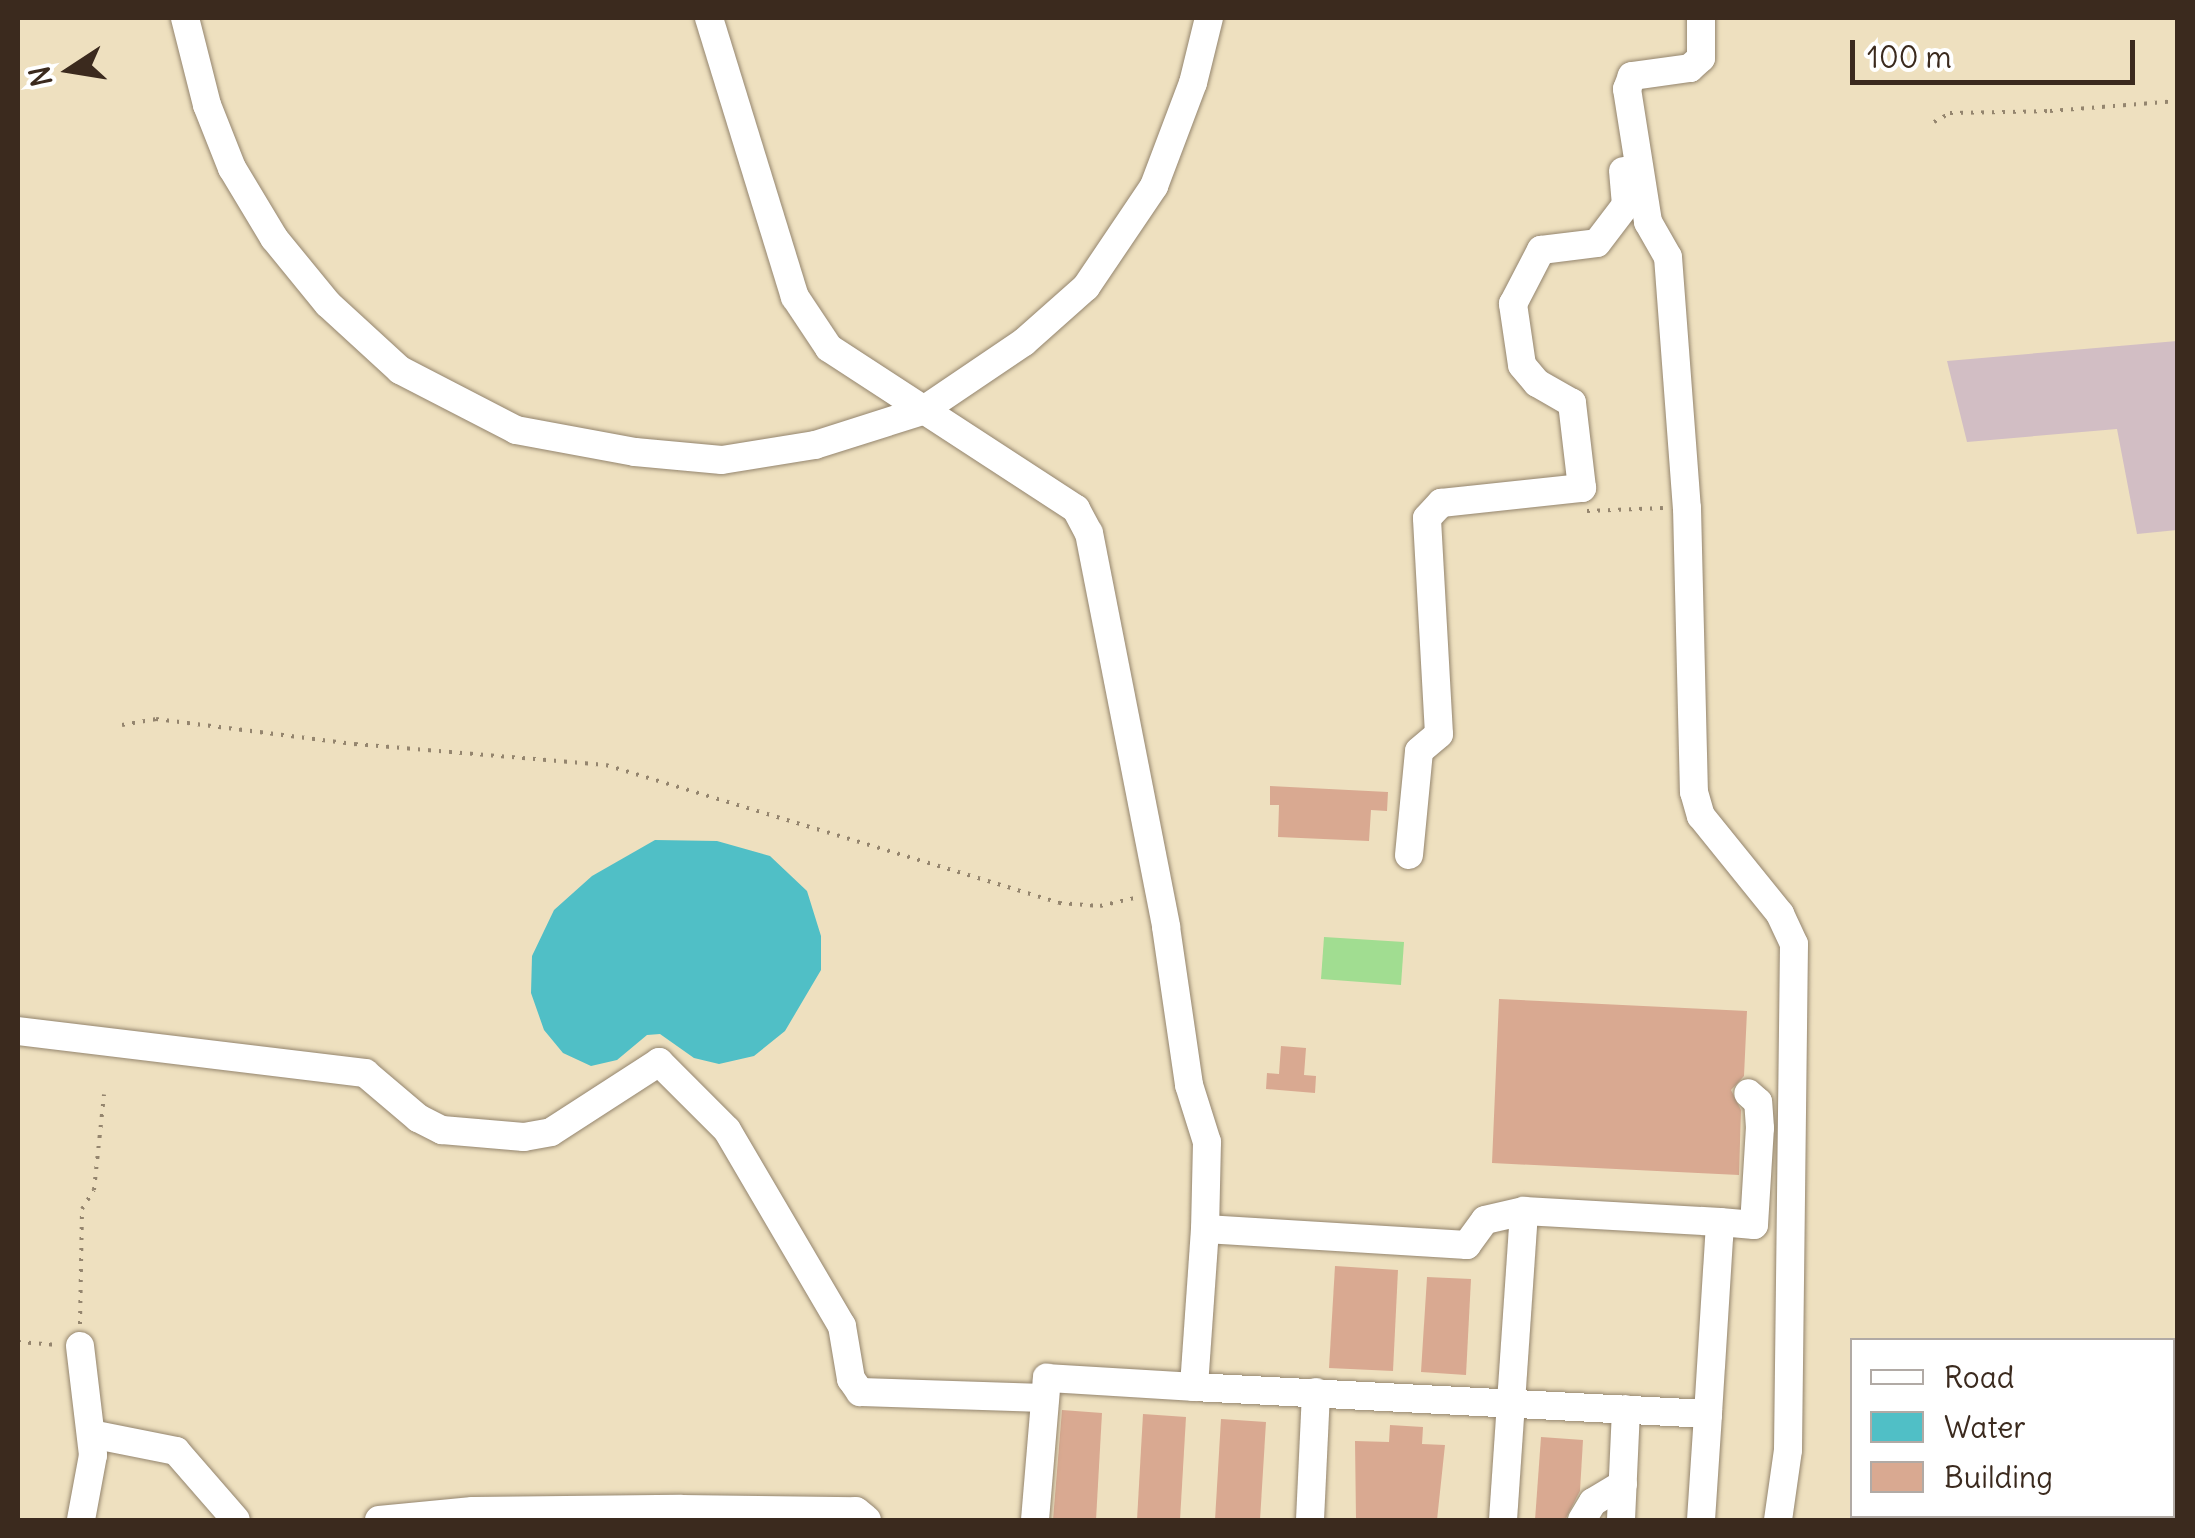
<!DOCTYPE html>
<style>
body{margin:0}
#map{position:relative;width:2195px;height:1538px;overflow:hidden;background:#eee0bf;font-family:Delius,sans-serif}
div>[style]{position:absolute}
.industrial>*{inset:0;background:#d2bec4}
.green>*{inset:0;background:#a1dd91}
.water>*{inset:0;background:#50bfc6}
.building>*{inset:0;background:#d9a991}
.path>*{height:4px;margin-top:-2px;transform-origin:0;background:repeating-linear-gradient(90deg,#94856e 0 2.5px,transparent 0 10.5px)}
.roads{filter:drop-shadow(0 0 2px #94856e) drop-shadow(0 0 2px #94856e)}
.minor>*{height:28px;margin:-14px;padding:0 14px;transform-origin:14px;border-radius:14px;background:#fff}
span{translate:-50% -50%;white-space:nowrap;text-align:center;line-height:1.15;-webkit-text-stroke:8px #fff;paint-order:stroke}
.frame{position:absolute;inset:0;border:20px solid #3b2a1e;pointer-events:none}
.legend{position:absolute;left:1850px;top:1338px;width:325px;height:180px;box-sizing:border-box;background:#fff;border:2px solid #b1aaa5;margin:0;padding:12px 18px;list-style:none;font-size:30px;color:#3b2a1e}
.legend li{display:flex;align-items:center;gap:20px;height:50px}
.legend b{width:50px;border:2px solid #b1aaa5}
.north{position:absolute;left:20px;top:20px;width:100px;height:100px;-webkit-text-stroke:8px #fff;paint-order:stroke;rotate:258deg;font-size:28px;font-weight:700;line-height:40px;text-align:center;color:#3b2a1e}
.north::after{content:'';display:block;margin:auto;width:35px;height:45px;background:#3b2a1e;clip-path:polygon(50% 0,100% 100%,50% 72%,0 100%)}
.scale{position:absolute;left:1850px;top:40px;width:285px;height:45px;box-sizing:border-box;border:5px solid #3b2a1e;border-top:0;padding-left:12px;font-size:30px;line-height:35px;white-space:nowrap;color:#3b2a1e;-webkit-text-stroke:8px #fff;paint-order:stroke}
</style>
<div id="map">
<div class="industrial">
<i style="clip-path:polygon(2177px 341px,2177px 530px,2137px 534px,2117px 429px,1967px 442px,1947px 361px)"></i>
</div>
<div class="green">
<i style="clip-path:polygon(1324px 937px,1404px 942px,1401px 985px,1321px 979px)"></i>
</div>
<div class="water">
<i style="clip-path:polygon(655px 840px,717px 841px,770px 856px,807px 891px,821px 936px,821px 970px,785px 1031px,754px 1056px,719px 1064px,694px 1058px,660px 1034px,647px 1035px,617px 1060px,591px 1066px,563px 1053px,544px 1030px,531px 993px,532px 956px,554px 910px,592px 876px)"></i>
</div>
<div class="building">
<i style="clip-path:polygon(1270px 786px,1388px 792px,1387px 811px,1371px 810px,1369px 841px,1278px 837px,1279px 805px,1270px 805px)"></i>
<i style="clip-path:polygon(1499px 999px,1747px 1011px,1744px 1076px,1731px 1090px,1741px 1110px,1739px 1175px,1492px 1163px)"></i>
<i style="clip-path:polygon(1281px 1046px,1306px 1048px,1304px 1075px,1316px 1076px,1315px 1093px,1266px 1089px,1267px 1073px,1279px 1074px)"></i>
<i style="clip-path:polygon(1335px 1266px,1398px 1270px,1393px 1371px,1329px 1368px)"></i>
<i style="clip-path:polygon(1427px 1277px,1471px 1279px,1466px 1375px,1421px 1372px)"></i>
<i style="clip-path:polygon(1062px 1410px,1102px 1413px,1096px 1520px,1053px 1520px)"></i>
<i style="clip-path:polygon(1143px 1414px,1186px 1417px,1180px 1520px,1137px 1520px)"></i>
<i style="clip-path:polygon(1221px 1419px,1266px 1422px,1260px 1520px,1215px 1520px)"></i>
<i style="clip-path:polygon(1390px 1425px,1423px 1427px,1422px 1444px,1445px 1445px,1437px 1520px,1356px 1520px,1355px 1441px,1389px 1442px)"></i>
<i style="clip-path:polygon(1541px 1437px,1583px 1440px,1580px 1491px,1565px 1520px,1535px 1520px)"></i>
</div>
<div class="path">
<i style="left:1934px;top:122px;width:18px;rotate:-29deg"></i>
<i style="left:1950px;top:113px;width:100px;rotate:-1.1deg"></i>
<i style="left:2050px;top:111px;width:128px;rotate:-4.5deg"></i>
<i style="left:1587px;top:511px;width:76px;rotate:-2.3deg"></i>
<i style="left:122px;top:725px;width:35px;rotate:-10deg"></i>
<i style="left:156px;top:719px;width:201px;rotate:7.2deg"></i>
<i style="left:355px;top:744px;width:252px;rotate:4.8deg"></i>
<i style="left:606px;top:765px;width:474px;rotate:16.9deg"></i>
<i style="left:1059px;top:903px;width:41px;rotate:4.2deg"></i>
<i style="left:1100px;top:906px;width:36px;rotate:-13deg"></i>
<i style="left:80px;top:1324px;width:115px;rotate:-89deg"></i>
<i style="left:82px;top:1209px;width:22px;rotate:-58deg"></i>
<i style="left:94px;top:1190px;width:96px;rotate:-84deg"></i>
<i style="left:18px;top:1342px;width:40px;rotate:4.3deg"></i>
</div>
<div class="roads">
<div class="minor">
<i style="left:185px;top:18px;width:90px;rotate:75.8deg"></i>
<i style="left:207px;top:105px;width:68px;rotate:68.4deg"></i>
<i style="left:232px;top:168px;width:82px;rotate:59deg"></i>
<i style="left:274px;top:238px;width:85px;rotate:50.7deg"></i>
<i style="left:328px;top:304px;width:98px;rotate:42.5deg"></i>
<i style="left:400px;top:370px;width:131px;rotate:27.3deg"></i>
<i style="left:516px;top:430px;width:121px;rotate:10.5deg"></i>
<i style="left:635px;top:452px;width:87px;rotate:5.3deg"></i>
<i style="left:722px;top:460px;width:94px;rotate:-9.2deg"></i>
<i style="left:815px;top:445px;width:112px;rotate:-17.6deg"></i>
<i style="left:922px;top:411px;width:123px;rotate:-34.1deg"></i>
<i style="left:1024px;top:342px;width:83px;rotate:-41.6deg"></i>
<i style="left:1086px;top:287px;width:122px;rotate:-56deg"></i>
<i style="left:1154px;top:186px;width:110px;rotate:-69.3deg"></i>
<i style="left:1193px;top:83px;width:67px;rotate:-76.2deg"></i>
<i style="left:709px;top:18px;width:292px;rotate:72.9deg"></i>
<i style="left:795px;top:297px;width:61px;rotate:56.3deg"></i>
<i style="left:829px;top:348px;width:295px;rotate:33.1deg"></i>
<i style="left:1076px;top:509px;width:27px;rotate:62deg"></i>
<i style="left:1089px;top:533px;width:401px;rotate:78.9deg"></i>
<i style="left:1166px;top:927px;width:160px;rotate:81.7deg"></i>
<i style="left:1189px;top:1085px;width:60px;rotate:72.5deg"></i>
<i style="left:1207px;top:1142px;width:87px;rotate:91.3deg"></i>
<i style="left:1701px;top:18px;width:40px;rotate:90deg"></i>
<i style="left:1701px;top:58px;width:15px;rotate:138deg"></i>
<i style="left:1690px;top:68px;width:59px;rotate:172.1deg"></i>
<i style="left:1632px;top:76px;width:14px;rotate:111deg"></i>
<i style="left:1627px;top:89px;width:135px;rotate:81deg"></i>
<i style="left:1648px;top:222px;width:40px;rotate:60.3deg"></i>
<i style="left:1668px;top:257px;width:252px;rotate:85.7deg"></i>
<i style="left:1687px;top:508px;width:284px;rotate:88.6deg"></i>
<i style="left:1694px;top:792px;width:25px;rotate:74deg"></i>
<i style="left:1701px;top:816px;width:126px;rotate:51.1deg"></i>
<i style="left:1780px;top:914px;width:33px;rotate:65deg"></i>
<i style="left:1794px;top:944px;width:506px;rotate:90.68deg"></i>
<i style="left:1788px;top:1450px;width:71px;rotate:98.1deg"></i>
<i style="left:1409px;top:855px;width:104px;rotate:-84.5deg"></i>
<i style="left:1419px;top:751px;width:26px;rotate:-40deg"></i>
<i style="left:1439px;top:734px;width:216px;rotate:-93.2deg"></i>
<i style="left:1427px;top:518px;width:21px;rotate:-47deg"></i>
<i style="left:1441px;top:503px;width:142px;rotate:-6.1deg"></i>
<i style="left:1582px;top:488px;width:86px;rotate:-96.7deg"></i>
<i style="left:1572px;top:403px;width:40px;rotate:-150.3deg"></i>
<i style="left:1537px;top:383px;width:23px;rotate:-130deg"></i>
<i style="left:1522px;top:365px;width:62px;rotate:-98.4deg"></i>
<i style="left:1513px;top:304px;width:61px;rotate:-62.6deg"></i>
<i style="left:1541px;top:250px;width:56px;rotate:-7.1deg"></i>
<i style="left:1597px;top:243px;width:48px;rotate:-52.7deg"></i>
<i style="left:1626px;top:205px;width:34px;rotate:-95deg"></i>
<i style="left:18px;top:1031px;width:350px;rotate:6.9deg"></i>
<i style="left:365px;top:1073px;width:70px;rotate:40.3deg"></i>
<i style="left:418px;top:1118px;width:27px;rotate:27deg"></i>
<i style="left:442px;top:1130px;width:82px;rotate:4.9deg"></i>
<i style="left:524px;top:1137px;width:27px;rotate:-10deg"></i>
<i style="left:551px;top:1132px;width:129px;rotate:-32.9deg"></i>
<i style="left:659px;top:1062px;width:96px;rotate:45deg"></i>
<i style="left:727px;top:1130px;width:227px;rotate:59.6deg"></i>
<i style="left:842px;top:1326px;width:54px;rotate:80.4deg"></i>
<i style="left:851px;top:1379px;width:16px;rotate:55deg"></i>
<i style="left:860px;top:1392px;width:185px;rotate:1.9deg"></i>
<i style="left:1720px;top:1222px;width:34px;rotate:5deg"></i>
<i style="left:1754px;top:1225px;width:97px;rotate:-86.5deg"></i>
<i style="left:1760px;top:1128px;width:26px;rotate:-94deg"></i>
<i style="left:1758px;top:1102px;width:13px;rotate:-138deg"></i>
<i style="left:80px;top:1346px;width:110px;rotate:83.2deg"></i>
<i style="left:93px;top:1455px;width:66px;rotate:100.5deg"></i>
<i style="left:91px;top:1434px;width:87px;rotate:11.3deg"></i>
<i style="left:176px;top:1451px;width:91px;rotate:49deg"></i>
<i style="left:379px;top:1520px;width:94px;rotate:-5.5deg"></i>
<i style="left:473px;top:1511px;width:208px;rotate:-0.6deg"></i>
<i style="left:681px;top:1509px;width:175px;rotate:0.7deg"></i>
<i style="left:856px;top:1511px;width:14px;rotate:39deg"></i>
<i style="left:1035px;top:1520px;width:143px;rotate:-85.2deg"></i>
<i style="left:1047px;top:1378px;width:147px;rotate:3.5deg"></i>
<i style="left:1310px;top:1520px;width:128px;rotate:-87.3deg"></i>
<i style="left:1503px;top:1520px;width:310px;rotate:-86.1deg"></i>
<i style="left:1582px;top:1520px;width:21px;rotate:-59deg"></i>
<i style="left:1593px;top:1502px;width:35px;rotate:-31deg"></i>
<i style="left:1621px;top:1520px;width:111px;rotate:-87.4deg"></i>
<i style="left:1701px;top:1520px;width:106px;rotate:-86.2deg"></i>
<i style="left:1708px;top:1414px;width:192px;rotate:-86.4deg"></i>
<i style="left:1720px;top:1222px;width:196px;rotate:-176.8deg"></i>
<i style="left:1524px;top:1211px;width:40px;rotate:167deg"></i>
<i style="left:1485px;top:1220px;width:31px;rotate:126deg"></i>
<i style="left:1467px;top:1245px;width:262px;rotate:-176.5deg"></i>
<i style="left:1205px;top:1229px;width:158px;rotate:94deg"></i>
<i style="left:1194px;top:1387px;width:515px;rotate:3.01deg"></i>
</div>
</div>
<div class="frame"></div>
<ul class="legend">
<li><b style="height:12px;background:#fff"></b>Road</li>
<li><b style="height:28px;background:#50bfc6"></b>Water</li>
<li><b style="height:28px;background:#d9a991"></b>Building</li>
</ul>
<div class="north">N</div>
<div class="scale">100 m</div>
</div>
